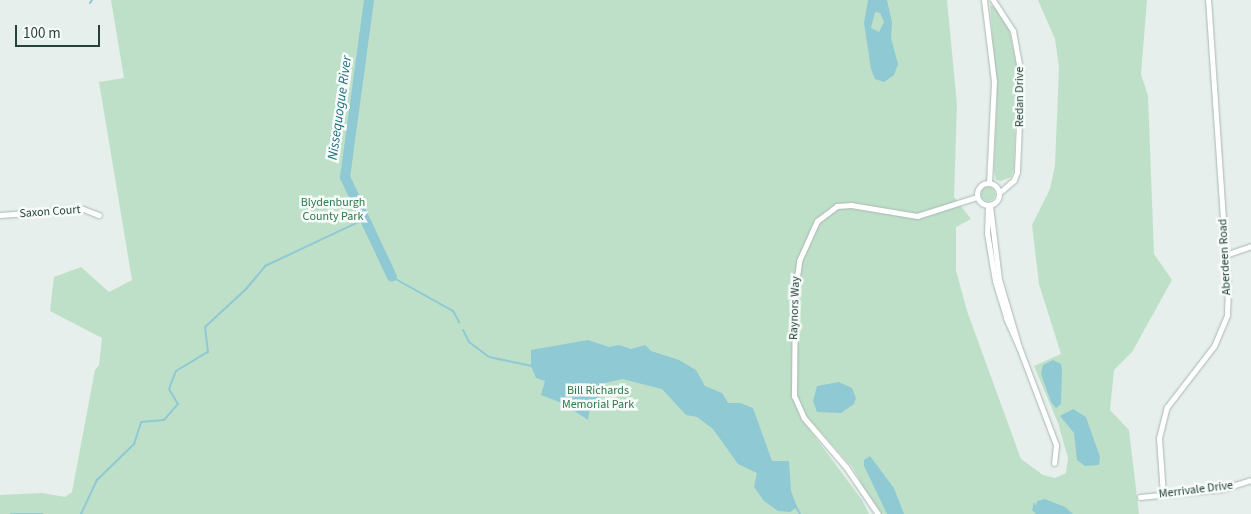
<!DOCTYPE html>
<style>
body{margin:0}
#map{position:relative;width:1251px;height:514px;overflow:hidden;background:#e6efeb;font-family:"Source Sans 3",sans-serif}
div>[style]{position:absolute}
.green>*{inset:0;background:#bfe0c8}
.round{border-radius:50%}
.water>*{inset:0;background:#8ec9d4}
.stream>*{height:2px;margin:-1px;padding:0 1px;transform-origin:1px;border-radius:1px;background:#8ec9d4}
.river>*{height:10px;margin:-5px;padding:0 5px;transform-origin:5px;border-radius:5px;background:#8ec9d4}
.roads{filter:drop-shadow(0 0 1px #a8b8b2) drop-shadow(0 0 1px #a8b8b2)}
.street>*{height:5px;margin:-2.5px;padding:0 2.5px;transform-origin:2.5px;border-radius:2.5px;background:#fff}
.street>.ring{margin:-2.5px;padding:0;box-sizing:content-box;background:none;border:5px solid #fff;border-radius:50%}
span{translate:-50% -50%;white-space:nowrap;text-align:center;line-height:1.15;-webkit-text-stroke:5px #f7fbf9;paint-order:stroke}
.street-label{font-size:12px;color:#24423a}
.park-label{font-size:12px;color:#2d7a4b}
.water-label{font-size:14px;color:#1c6f80;font-style:italic}
.scale{position:absolute;left:15px;top:25px;width:85px;height:22px;box-sizing:border-box;border:2px solid #24423a;border-top:0;padding-left:6px;font-size:15px;line-height:18px;white-space:nowrap;color:#24423a;-webkit-text-stroke:4px #f7fbf9;paint-order:stroke}
</style>
<div id="map">
<div class="green">
<i style="clip-path:polygon(111px 0,947px 0,957px 105px,954px 197px,971px 219px,956px 227px,956px 270px,967px 311px,1021px 459px,1043px 475px,1055px 478px,1066px 473px,1068px 458px,1058px 423px,1034px 366px,1061px 354px,1039px 284px,1032px 225px,1050px 189px,1055px 165px,1059px 68px,1055px 39px,1038px 0,1147px 0,1141px 74px,1148px 96px,1154px 254px,1172px 280px,1132px 352px,1114px 370px,1110px 410px,1129px 430px,1139px 514px,878px 514px,853px 468px,795px 403px,801px 418px,862px 500px,869px 514px,0 514px,0 495px,42px 493px,65px 497px,72px 492px,95px 370px,99px 365px,102px 338px,50px 311px,54px 277px,81px 267px,109px 292px,132px 280px,99px 82px,124px 78px)"></i>
<i style="clip-path:polygon(990px 5px,997px 8px,1008px 25px,1017px 66px,1014px 168px,1011px 177px,1001px 181px,996px 180px,994px 171px,997px 97px)"></i>
<i class="round" style="left:981px;top:187px;width:14px;height:14px"></i>
</div>
<div class="water">
<i style="clip-path:polygon(evenodd,868px 0,887px 0,892px 22px,891px 38px,898px 64px,894px 75px,884px 82px,875px 79px,871px 69px,864px 23px,868px 0,875px 12px,880px 13px,884px 22px,879px 32px,871px 28px,875px 12px)"></i>
<i style="clip-path:polygon(588px 340px,609px 347px,619px 345px,631px 349px,645px 345px,651px 351px,679px 360px,696px 370px,705px 386px,722px 393px,728px 403px,740px 403px,753px 408px,772px 461px,789px 461px,791px 491px,797px 507px,790px 512px,778px 511px,764px 501px,754px 487px,757px 473px,738px 464px,713px 429px,697px 417px,686px 415px,662px 389px,622px 379px,605px 383px,600px 397px,590px 407px,588px 420px,562px 403px,541px 395px,545px 381px,536px 378px,531px 366px,531px 350px)"></i>
<i style="clip-path:polygon(1053px 360px,1061px 364px,1062px 371px,1061px 404px,1056px 408px,1051px 402px,1041px 374px,1043px 365px)"></i>
<i style="clip-path:polygon(839px 382px,852px 388px,856px 398px,854px 404px,841px 413px,817px 412px,813px 401px,817px 386px)"></i>
<i style="clip-path:polygon(1073px 409px,1086px 417px,1100px 457px,1099px 465px,1085px 466px,1077px 460px,1074px 433px,1060px 416px)"></i>
<i style="clip-path:polygon(870px 456px,894px 488px,904px 514px,887px 514px,864px 466px,864px 460px)"></i>
<i style="clip-path:polygon(1045px 499px,1065px 507px,1073px 514px,1036px 514px,1032px 510px,1034px 502px,1036px 506px,1037px 501px)"></i>
</div>
<div class="stream">
<i style="left:90px;top:3px;width:4px;rotate:-56deg"></i>
<i style="left:392px;top:277px;width:70px;rotate:29.1deg"></i>
<i style="left:453px;top:311px;width:13px;rotate:61deg"></i>
<i style="left:463px;top:330px;width:13px;rotate:63deg"></i>
<i style="left:469px;top:342px;width:25px;rotate:37deg"></i>
<i style="left:489px;top:357px;width:44px;rotate:11.8deg"></i>
<i style="left:795px;top:505px;width:10px;rotate:61deg"></i>
<i style="left:11px;top:514px;width:31px"></i>
<i style="left:81px;top:514px;width:38px;rotate:-65deg"></i>
<i style="left:97px;top:480px;width:52px;rotate:-44.2deg"></i>
<i style="left:134px;top:444px;width:23px;rotate:-72deg"></i>
<i style="left:141px;top:422px;width:23px;rotate:-5deg"></i>
<i style="left:164px;top:420px;width:21px;rotate:-49deg"></i>
<i style="left:178px;top:404px;width:17px;rotate:-121deg"></i>
<i style="left:169px;top:389px;width:19px;rotate:-69deg"></i>
<i style="left:176px;top:371px;width:37px;rotate:-31deg"></i>
<i style="left:208px;top:352px;width:25px;rotate:-97deg"></i>
<i style="left:205px;top:327px;width:56px;rotate:-42.8deg"></i>
<i style="left:246px;top:289px;width:30px;rotate:-50deg"></i>
<i style="left:265px;top:266px;width:110px;rotate:-25.2deg"></i>
</div>
<div class="river">
<i style="left:369px;top:0;width:179px;rotate:97.7deg"></i>
<i style="left:345px;top:177px;width:110px;rotate:64.8deg"></i>
</div>
<div class="roads">
<div class="street">
<i style="left:984px;top:0;width:82px;rotate:83deg"></i>
<i style="left:994px;top:81px;width:102px;rotate:92.8deg"></i>
<i style="left:993px;top:0;width:37px;rotate:57deg"></i>
<i style="left:1013px;top:31px;width:45px;rotate:79.7deg"></i>
<i style="left:1021px;top:75px;width:97px;rotate:92.4deg"></i>
<i style="left:1017px;top:172px;width:9px;rotate:111deg"></i>
<i style="left:1014px;top:180px;width:20px;rotate:139deg"></i>
<i class="ring" style="left:977px;top:183px;width:17px;height:17px"></i>
<i style="left:988px;top:206px;width:27px;rotate:92deg"></i>
<i style="left:987px;top:233px;width:49px;rotate:80.5deg"></i>
<i style="left:995px;top:281px;width:39px;rotate:73deg"></i>
<i style="left:1006px;top:318px;width:32px;rotate:66deg"></i>
<i style="left:1019px;top:347px;width:71px;rotate:-106.4deg"></i>
<i style="left:999px;top:279px;width:74px;rotate:-97deg"></i>
<i style="left:0;top:215px;width:83px;rotate:-4.1deg"></i>
<i style="left:83px;top:209px;width:17px;rotate:21deg"></i>
<i style="left:1225px;top:255px;width:28px;rotate:-19deg"></i>
<i style="left:1019px;top:347px;width:105px;rotate:69.3deg"></i>
<i style="left:1056px;top:445px;width:18px;rotate:96deg"></i>
<i style="left:1163px;top:495px;width:57px;rotate:-94deg"></i>
<i style="left:1159px;top:438px;width:32px;rotate:-76deg"></i>
<i style="left:1167px;top:407px;width:77px;rotate:-52.4deg"></i>
<i style="left:1214px;top:346px;width:34px;rotate:-67deg"></i>
<i style="left:1227px;top:315px;width:23px;rotate:-88deg"></i>
<i style="left:1228px;top:292px;width:293px;rotate:-93.9deg"></i>
<i style="left:1140px;top:497px;width:82px;rotate:-5.6deg"></i>
<i style="left:1222px;top:489px;width:30px;rotate:-17deg"></i>
<i style="left:878px;top:514px;width:57px;rotate:-124.2deg"></i>
<i style="left:846px;top:467px;width:65px;rotate:-130.6deg"></i>
<i style="left:804px;top:418px;width:24px;rotate:-114deg"></i>
<i style="left:794px;top:396px;width:105px;rotate:-89.5deg"></i>
<i style="left:795px;top:291px;width:30px;rotate:-82deg"></i>
<i style="left:799px;top:261px;width:44px;rotate:-65.8deg"></i>
<i style="left:817px;top:221px;width:25px;rotate:-37deg"></i>
<i style="left:837px;top:206px;width:14px;rotate:-4deg"></i>
<i style="left:851px;top:205px;width:67px;rotate:9.5deg"></i>
<i style="left:917px;top:216px;width:63px;rotate:-17.6deg"></i>
</div>
</div>
<div class="street-label">
<span style="left:1020px;top:97px;rotate:-90deg">Redan Drive</span>
<span style="left:50px;top:212px;rotate:-4deg">Saxon Court</span>
<span style="left:1225px;top:257px;rotate:-93deg">Aberdeen Road</span>
<span style="left:795px;top:308px;rotate:-88deg">Raynors Way</span>
<span style="left:1196px;top:490px;rotate:-7deg">Merrivale Drive</span>
</div>
<div class="park-label">
<span style="left:333px;top:210px">Blydenburgh<br>County Park</span>
<span style="left:598px;top:398px">Bill Richards<br>Memorial Park</span>
</div>
<div class="water-label">
<span style="left:340px;top:108px;rotate:-82deg">Nissequogue River</span>
</div>
<div class="scale">100 m</div>
</div>
